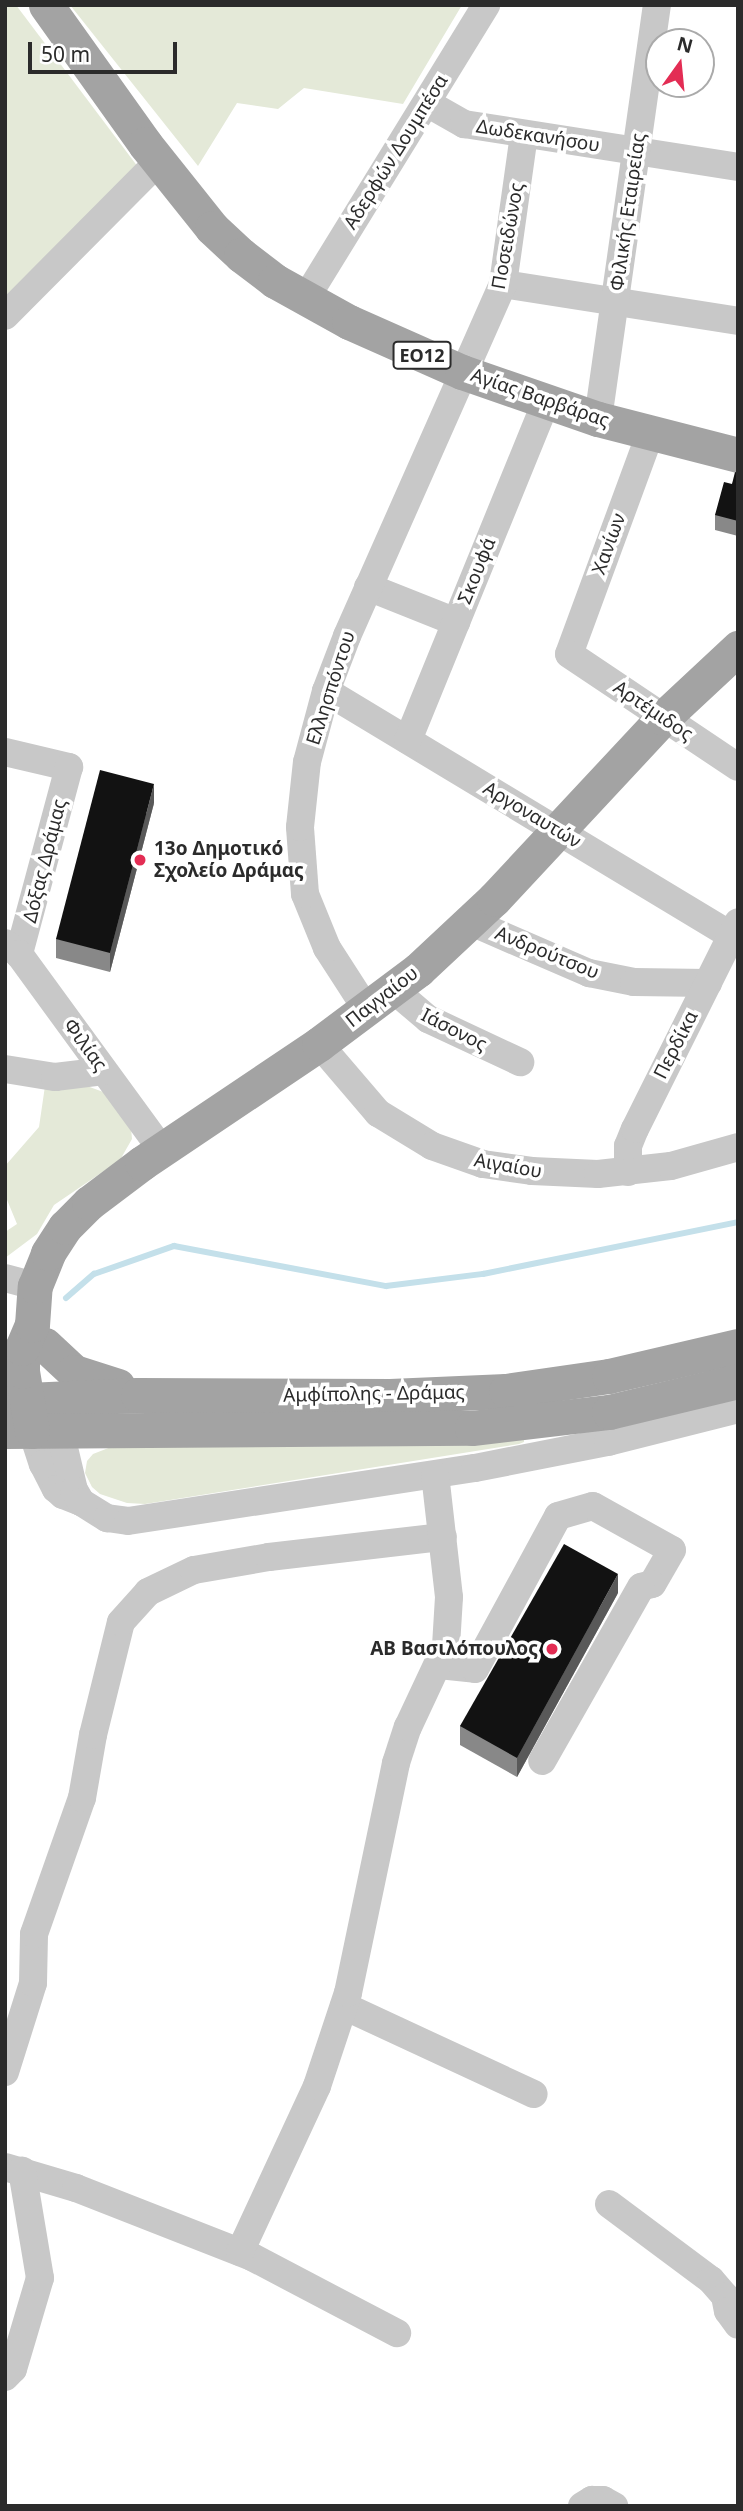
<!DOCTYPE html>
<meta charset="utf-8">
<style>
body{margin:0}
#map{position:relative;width:743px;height:2511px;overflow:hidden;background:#fff;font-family:"Noto Sans",sans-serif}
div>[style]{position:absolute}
.green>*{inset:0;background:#e4e9d8}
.stream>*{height:6px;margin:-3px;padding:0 3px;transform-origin:3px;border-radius:3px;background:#c4e0ea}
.minor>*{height:28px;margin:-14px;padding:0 14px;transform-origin:14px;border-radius:14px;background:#c8c8c8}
.major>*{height:35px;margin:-17.5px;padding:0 17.5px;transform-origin:17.5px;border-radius:17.5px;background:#a3a3a3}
.wall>*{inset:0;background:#888}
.shaded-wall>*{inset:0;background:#595959}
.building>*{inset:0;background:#121212}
.dots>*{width:19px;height:19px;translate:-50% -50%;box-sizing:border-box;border:4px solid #fff;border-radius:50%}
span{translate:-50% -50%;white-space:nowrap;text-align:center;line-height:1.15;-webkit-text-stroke:7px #fff;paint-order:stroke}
.shield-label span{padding:2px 5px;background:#fff;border:2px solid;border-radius:5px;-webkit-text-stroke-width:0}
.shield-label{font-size:18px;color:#2b2b2b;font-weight:700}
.street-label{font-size:19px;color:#2b2b2b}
.poi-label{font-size:19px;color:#2b2b2b;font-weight:700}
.left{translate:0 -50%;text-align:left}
.right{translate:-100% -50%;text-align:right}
.frame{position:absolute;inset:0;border:7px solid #2b2b2b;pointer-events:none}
.north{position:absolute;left:645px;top:28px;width:70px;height:70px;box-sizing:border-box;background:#fff;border:2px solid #aaa;border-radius:50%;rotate:15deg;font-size:19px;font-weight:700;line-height:28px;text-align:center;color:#2b2b2b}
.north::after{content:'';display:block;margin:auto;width:24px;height:32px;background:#e32d54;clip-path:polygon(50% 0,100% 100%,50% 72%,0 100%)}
.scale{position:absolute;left:28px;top:42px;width:149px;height:32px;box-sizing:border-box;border:4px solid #2b2b2b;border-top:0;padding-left:9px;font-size:21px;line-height:24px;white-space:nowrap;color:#2b2b2b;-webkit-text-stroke:5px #fff;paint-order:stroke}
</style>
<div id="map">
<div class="green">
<i style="clip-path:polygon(5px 5px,16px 5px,138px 167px,5px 300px)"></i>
<i style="clip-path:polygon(70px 5px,462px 5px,403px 104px,304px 88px,278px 109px,237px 103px,198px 166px)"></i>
<i style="clip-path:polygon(45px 1086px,87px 1086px,106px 1093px,131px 1128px,132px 1139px,120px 1160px,54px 1205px,37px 1234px,5px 1258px,5px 1232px,17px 1224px,5px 1195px,5px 1166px,39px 1127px)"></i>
<i style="clip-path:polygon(524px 1439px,524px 1442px,519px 1444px,145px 1504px,127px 1503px,100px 1494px,92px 1487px,85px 1473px,87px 1461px,93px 1454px,111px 1447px,402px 1446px)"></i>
</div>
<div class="stream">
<i style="left:66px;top:1298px;width:37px;rotate:-41deg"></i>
<i style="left:94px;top:1274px;width:85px;rotate:-19.3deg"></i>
<i style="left:174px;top:1246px;width:216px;rotate:10.7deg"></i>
<i style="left:386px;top:1286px;width:98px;rotate:-7.1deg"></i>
<i style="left:483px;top:1274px;width:260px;rotate:-11.5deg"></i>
</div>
<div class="minor">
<i style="left:427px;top:103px;width:43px;rotate:29.6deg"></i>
<i style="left:464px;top:124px;width:277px;rotate:8.9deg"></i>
<i style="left:503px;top:284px;width:238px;rotate:8.9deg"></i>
<i style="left:306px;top:298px;width:344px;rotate:-58.4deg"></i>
<i style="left:5px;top:316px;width:218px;rotate:-45.2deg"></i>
<i style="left:598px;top:419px;width:418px;rotate:-81.9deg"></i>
<i style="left:650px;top:434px;width:234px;rotate:110.2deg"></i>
<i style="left:569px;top:654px;width:203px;rotate:33.8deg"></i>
<i style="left:368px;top:587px;width:95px;rotate:21.7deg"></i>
<i style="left:326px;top:691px;width:481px;rotate:31.1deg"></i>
<i style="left:408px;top:740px;width:365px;rotate:-67.8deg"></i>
<i style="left:5px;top:752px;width:66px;rotate:13.2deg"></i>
<i style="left:69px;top:767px;width:194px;rotate:105deg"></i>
<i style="left:471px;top:922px;width:129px;rotate:23.4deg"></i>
<i style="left:589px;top:973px;width:46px;rotate:11.3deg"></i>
<i style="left:634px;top:982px;width:74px;rotate:0.8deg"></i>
<i style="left:5px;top:943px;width:18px;rotate:38deg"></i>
<i style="left:19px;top:954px;width:243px;rotate:53.9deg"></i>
<i style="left:394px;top:990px;width:45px;rotate:40.5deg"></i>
<i style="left:428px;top:1019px;width:102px;rotate:25.1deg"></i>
<i style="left:367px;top:1010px;width:74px;rotate:-122.8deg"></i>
<i style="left:327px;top:948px;width:58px;rotate:-112.2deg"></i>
<i style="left:305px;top:894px;width:67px;rotate:-94.3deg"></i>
<i style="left:300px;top:827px;width:65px;rotate:-83.9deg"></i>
<i style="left:307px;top:762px;width:73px;rotate:-75deg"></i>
<i style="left:326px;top:691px;width:59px;rotate:-69.1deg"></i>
<i style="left:347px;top:636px;width:385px;rotate:-66.1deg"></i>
<i style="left:503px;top:284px;width:151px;rotate:-82deg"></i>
<i style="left:319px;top:1044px;width:91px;rotate:49.5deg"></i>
<i style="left:378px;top:1113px;width:63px;rotate:31.4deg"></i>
<i style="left:432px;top:1146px;width:54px;rotate:19.4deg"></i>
<i style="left:483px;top:1164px;width:49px;rotate:8.1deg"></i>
<i style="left:532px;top:1171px;width:66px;rotate:2.6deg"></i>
<i style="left:598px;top:1174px;width:73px;rotate:-6.3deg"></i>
<i style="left:671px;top:1166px;width:70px;rotate:-15.8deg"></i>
<i style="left:5px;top:1069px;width:51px;rotate:9.1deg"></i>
<i style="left:55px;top:1077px;width:49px;rotate:-7deg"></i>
<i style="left:628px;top:1172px;width:26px;rotate:-90deg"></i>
<i style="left:628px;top:1146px;width:18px;rotate:-68deg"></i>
<i style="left:635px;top:1129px;width:231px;rotate:-63.5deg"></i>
<i style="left:5px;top:1278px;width:31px;rotate:15deg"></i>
<i style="left:32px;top:1431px;width:35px;rotate:72deg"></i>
<i style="left:43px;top:1464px;width:28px;rotate:63deg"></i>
<i style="left:56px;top:1489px;width:9px;rotate:41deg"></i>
<i style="left:63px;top:1495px;width:19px;rotate:21deg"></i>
<i style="left:60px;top:1431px;width:61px;rotate:76.7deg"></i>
<i style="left:74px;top:1490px;width:14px;rotate:60deg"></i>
<i style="left:81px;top:1502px;width:31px;rotate:32deg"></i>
<i style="left:107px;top:1518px;width:21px;rotate:8deg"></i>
<i style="left:128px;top:1521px;width:351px;rotate:-8.7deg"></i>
<i style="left:475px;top:1468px;width:136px;rotate:-11.1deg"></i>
<i style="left:608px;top:1442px;width:134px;rotate:-14.2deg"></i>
<i style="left:439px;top:1665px;width:36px;rotate:6deg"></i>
<i style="left:475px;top:1669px;width:174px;rotate:-61.5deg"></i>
<i style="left:558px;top:1516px;width:36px;rotate:-16deg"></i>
<i style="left:593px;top:1506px;width:90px;rotate:29.1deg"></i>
<i style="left:672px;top:1550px;width:39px;rotate:120deg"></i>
<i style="left:652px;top:1584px;width:11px;rotate:165deg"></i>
<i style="left:641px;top:1587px;width:200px;rotate:119.6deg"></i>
<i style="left:344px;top:2006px;width:209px;rotate:24.9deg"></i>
<i style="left:5px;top:2072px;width:93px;rotate:-72.5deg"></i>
<i style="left:33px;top:1983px;width:49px;rotate:-88.8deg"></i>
<i style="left:34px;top:1934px;width:144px;rotate:-70.6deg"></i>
<i style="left:82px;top:1798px;width:64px;rotate:-80.1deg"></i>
<i style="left:93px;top:1735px;width:116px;rotate:-76.1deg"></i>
<i style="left:121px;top:1622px;width:40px;rotate:-48deg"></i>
<i style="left:148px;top:1592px;width:51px;rotate:-25.6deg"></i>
<i style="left:194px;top:1570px;width:76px;rotate:-9.8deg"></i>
<i style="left:269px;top:1557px;width:175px;rotate:-6.6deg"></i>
<i style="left:5px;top:2167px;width:74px;rotate:16.5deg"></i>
<i style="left:76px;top:2188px;width:189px;rotate:21.4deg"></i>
<i style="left:252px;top:2257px;width:164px;rotate:27.7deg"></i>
<i style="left:609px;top:2204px;width:127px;rotate:36.7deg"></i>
<i style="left:711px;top:2280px;width:21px;rotate:49deg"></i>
<i style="left:725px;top:2296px;width:15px;rotate:79deg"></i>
<i style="left:728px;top:2311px;width:17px;rotate:54deg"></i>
<i style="left:240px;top:2252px;width:183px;rotate:-65.1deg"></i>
<i style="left:317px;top:2086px;width:98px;rotate:-71.6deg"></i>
<i style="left:348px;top:1993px;width:235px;rotate:-78.2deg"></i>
<i style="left:396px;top:1763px;width:38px;rotate:-72deg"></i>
<i style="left:408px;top:1727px;width:89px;rotate:-64.9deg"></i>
<i style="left:446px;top:1646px;width:49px;rotate:-86.5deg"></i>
<i style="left:449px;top:1597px;width:123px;rotate:-96.5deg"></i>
<i style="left:5px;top:2377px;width:11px;rotate:-45deg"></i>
<i style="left:13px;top:2369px;width:95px;rotate:-73.5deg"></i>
<i style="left:40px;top:2278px;width:109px;rotate:-99.5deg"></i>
<i style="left:582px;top:2506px;width:12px;rotate:-31deg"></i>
<i style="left:592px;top:2500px;width:11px"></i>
<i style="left:603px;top:2500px;width:13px;rotate:29deg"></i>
</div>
<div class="major">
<i style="left:46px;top:5px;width:171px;rotate:54.5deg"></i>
<i style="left:145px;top:144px;width:107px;rotate:51.4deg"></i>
<i style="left:212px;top:228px;width:40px;rotate:43deg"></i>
<i style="left:241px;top:255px;width:43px;rotate:37.4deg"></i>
<i style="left:275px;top:281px;width:85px;rotate:29deg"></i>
<i style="left:349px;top:322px;width:124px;rotate:23.9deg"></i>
<i style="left:462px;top:372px;width:144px;rotate:19.1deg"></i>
<i style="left:598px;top:419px;width:145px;rotate:14.4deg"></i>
<i style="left:45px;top:1345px;width:40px;rotate:43deg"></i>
<i style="left:74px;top:1372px;width:46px;rotate:17.7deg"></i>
<i style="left:5px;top:1401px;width:133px;rotate:-2.6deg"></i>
<i style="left:138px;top:1395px;width:252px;rotate:0.2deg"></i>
<i style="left:390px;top:1396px;width:116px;rotate:-2.5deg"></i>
<i style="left:506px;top:1391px;width:104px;rotate:-8.3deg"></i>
<i style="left:609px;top:1376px;width:132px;rotate:-13.1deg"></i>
<i style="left:5px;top:1431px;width:467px;rotate:-0.4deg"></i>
<i style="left:472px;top:1428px;width:138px;rotate:-6.7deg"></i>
<i style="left:609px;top:1412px;width:133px;rotate:-13.5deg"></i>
<i style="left:32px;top:1431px;width:61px;rotate:-99.5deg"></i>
<i style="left:22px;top:1371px;width:23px;rotate:-90deg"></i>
<i style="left:22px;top:1348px;width:25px;rotate:-67deg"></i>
<i style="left:32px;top:1325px;width:39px;rotate:-86deg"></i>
<i style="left:35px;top:1286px;width:35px;rotate:-68deg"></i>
<i style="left:48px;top:1253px;width:31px;rotate:-57deg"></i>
<i style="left:65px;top:1227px;width:34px;rotate:-45deg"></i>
<i style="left:89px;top:1203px;width:66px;rotate:-37deg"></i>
<i style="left:142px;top:1163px;width:213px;rotate:-33.9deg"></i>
<i style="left:319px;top:1044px;width:124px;rotate:-36.8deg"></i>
<i style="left:418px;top:970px;width:104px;rotate:-43.1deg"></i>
<i style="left:494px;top:899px;width:248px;rotate:-47deg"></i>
<i style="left:663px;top:718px;width:103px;rotate:-43deg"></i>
</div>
<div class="wall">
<i style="clip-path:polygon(738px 473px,738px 536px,715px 530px,715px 515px)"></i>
<i style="clip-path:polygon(154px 803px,110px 972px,56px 958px,56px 939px)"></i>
<i style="clip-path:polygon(618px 1593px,517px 1777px,460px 1745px,460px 1726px)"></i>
</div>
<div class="shaded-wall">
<i style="clip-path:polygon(154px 784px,154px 803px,110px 972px,110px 953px)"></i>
<i style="clip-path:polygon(618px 1574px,618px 1593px,517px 1777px,517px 1758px)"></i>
</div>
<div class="building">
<i style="clip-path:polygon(735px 472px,738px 473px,738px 521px,715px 515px,724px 482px,732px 484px)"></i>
<i style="clip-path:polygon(100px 770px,154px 784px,110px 953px,56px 939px)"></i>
<i style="clip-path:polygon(564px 1544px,618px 1574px,517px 1758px,460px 1726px)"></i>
</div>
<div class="dots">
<i style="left:140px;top:860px;background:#e32d54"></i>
<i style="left:552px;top:1649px;background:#e32d54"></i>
</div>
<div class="shield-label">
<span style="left:422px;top:355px">ΕΟ12</span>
</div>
<div class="street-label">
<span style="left:538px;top:136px;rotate:9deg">Δωδεκανήσου</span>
<span style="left:396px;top:152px;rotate:-58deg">Αδερφών Δουμπέσα</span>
<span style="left:628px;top:212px;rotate:-82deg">Φιλικής Εταιρείας</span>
<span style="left:508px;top:236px;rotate:-80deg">Ποσειδώνος</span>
<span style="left:540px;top:398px;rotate:19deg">Αγίας Βαρβάρας</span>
<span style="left:609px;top:544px;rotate:-70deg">Χανίων</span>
<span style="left:477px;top:571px;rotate:-68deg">Σκουφά</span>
<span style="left:331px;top:688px;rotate:-72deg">Ελλησπόντου</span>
<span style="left:653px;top:711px;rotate:34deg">Αρτέμιδος</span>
<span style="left:532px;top:815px;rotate:31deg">Αργοναυτών</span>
<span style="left:45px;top:861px;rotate:-76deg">Δόξας Δράμας</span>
<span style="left:547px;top:953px;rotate:22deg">Ανδρούτσου</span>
<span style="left:382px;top:997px;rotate:-38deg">Παγγαίου</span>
<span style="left:454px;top:1030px;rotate:27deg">Ιάσονος</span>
<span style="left:85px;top:1045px;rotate:54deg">Φιλίας</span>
<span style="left:676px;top:1045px;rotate:-63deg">Περδίκα</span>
<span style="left:508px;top:1166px;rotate:10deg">Αιγαίου</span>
<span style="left:374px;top:1394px;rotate:-1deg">Αμφίπολης - Δράμας</span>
</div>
<div class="poi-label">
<span class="left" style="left:154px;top:860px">13ο Δημοτικό<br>Σχολείο Δράμας</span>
<span class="right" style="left:538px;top:1649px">ΑΒ Βασιλόπουλος</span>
</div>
<div class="frame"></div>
<div class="north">N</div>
<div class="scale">50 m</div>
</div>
